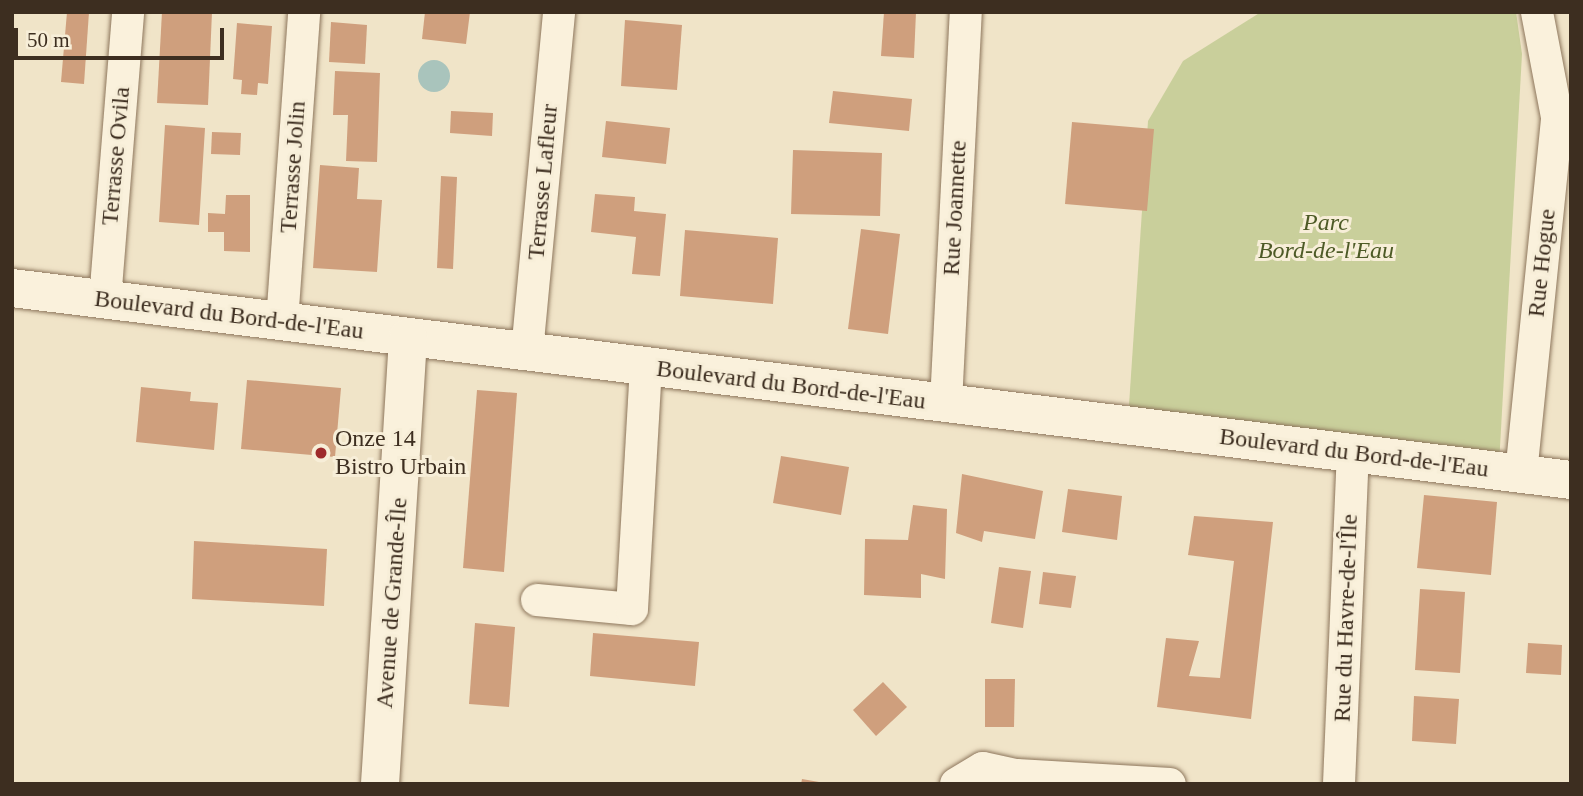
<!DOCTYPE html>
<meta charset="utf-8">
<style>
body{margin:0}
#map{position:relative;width:1583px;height:796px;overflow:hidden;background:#f0e4c8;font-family:Georgia,serif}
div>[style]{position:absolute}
.green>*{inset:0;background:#c9cf9b}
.water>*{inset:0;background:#a9c4bc}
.round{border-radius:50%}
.building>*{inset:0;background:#cf9f7d}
.roads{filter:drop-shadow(0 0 2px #8d765c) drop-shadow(0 0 2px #8d765c)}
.street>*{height:32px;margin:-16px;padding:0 16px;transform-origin:16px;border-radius:16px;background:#faf1dc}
.secondary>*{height:38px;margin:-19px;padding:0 19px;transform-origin:19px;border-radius:19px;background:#faf1dc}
.dots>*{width:19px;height:19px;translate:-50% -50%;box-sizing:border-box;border:4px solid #f7eed8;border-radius:50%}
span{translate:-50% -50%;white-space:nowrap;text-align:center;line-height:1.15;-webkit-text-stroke:6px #f7eed8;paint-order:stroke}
.street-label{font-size:24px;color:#3d2e20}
.park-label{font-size:24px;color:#4d5a26;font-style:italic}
.poi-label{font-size:24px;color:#3d2e20}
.left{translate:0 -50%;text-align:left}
.frame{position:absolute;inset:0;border:14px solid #3d2e20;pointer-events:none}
.scale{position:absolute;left:14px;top:28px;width:210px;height:32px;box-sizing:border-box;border:4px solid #3d2e20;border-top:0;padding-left:9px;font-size:21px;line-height:24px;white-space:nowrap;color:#3d2e20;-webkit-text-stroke:5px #f7eed8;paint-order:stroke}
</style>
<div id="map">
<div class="green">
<i style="clip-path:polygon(1261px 12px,1516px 12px,1522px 54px,1499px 465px,1127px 435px,1148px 121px,1183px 61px)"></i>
</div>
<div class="water">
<i class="round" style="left:418px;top:60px;width:32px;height:32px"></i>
</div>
<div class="building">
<i style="clip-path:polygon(67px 12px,89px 12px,84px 84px,61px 82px)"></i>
<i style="clip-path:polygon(162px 12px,212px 12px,208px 105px,157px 103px)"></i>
<i style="clip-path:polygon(425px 12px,470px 12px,466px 44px,422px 39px)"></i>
<i style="clip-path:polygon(884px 12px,916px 12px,914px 58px,881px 56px)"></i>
<i style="clip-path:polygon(625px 20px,682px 25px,677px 90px,621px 86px)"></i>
<i style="clip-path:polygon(331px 22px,367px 25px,365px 64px,329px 62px)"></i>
<i style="clip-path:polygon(237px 23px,272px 26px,268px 84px,258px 83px,257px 95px,241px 94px,242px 80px,233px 79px)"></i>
<i style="clip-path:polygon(335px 71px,380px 73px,377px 162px,346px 161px,348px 115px,333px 115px)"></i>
<i style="clip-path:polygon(833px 91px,912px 99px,909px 131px,829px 123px)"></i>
<i style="clip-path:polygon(451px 111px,493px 113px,492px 136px,450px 133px)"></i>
<i style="clip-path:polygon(606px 121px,670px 128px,666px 164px,602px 157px)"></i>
<i style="clip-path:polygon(1072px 122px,1154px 129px,1147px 211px,1065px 204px)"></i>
<i style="clip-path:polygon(165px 125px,205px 128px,199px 225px,159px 222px)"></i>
<i style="clip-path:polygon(212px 132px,241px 133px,240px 155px,211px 154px)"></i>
<i style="clip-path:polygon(793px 150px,882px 153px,880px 216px,791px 214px)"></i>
<i style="clip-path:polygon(320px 165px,359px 168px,357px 199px,382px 200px,377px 272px,313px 268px)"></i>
<i style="clip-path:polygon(441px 176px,457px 177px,453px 269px,437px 268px)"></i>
<i style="clip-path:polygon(595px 194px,635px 197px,634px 211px,666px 214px,660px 276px,632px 274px,636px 237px,591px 232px)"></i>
<i style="clip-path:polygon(226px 195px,250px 195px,250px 252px,224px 251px,224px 232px,208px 232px,208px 213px,225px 214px)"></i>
<i style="clip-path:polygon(861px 229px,900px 234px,888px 334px,848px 329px)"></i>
<i style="clip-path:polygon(685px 230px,778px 238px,773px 304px,680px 296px)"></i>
<i style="clip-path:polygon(247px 380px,341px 388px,335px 457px,241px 449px)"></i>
<i style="clip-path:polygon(141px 387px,191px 392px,190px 401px,218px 403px,214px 450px,136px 442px)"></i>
<i style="clip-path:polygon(477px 390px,517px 393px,504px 572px,463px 568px)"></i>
<i style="clip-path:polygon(781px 456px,849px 467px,841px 515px,773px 503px)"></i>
<i style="clip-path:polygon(962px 474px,1043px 491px,1035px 539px,984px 531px,982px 542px,956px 533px)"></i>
<i style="clip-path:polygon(1068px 489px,1122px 496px,1117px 540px,1062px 532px)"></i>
<i style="clip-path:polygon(1424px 495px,1497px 502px,1491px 575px,1417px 568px)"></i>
<i style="clip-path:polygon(913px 505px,947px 509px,945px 579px,921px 574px,921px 598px,864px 595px,865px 539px,908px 540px)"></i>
<i style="clip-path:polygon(1194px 516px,1273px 522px,1251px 719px,1157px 707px,1166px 638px,1199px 641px,1189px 676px,1220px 678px,1234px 561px,1188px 555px)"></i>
<i style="clip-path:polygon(194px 541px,327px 549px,324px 606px,192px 599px)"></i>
<i style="clip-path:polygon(999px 567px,1031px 571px,1023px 628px,991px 623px)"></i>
<i style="clip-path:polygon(1043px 572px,1076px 576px,1071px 608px,1039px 604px)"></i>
<i style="clip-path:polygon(1420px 589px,1465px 592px,1460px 673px,1415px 670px)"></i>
<i style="clip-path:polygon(475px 623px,515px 627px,509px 707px,469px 704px)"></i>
<i style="clip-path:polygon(593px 633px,699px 642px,695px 686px,590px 676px)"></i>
<i style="clip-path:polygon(1528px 643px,1562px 645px,1561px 675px,1526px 673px)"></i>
<i style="clip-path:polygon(985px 679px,1015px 679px,1014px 727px,985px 727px)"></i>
<i style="clip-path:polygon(883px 682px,907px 707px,876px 736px,853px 710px)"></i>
<i style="clip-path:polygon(1414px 696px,1459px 699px,1456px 744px,1412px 741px)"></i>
<i style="clip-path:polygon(802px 779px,819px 782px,819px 784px,801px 784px)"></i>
</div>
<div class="roads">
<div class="street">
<i style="left:105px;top:300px;width:289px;rotate:-85.4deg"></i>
<i style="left:282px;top:322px;width:311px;rotate:-85.9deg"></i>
<i style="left:527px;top:352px;width:342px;rotate:-84.6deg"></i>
<i style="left:946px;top:403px;width:392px;rotate:-87.1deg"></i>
<i style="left:1521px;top:474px;width:359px;rotate:-84.2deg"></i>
<i style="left:1557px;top:117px;width:107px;rotate:-100.8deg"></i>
<i style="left:537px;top:600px;width:95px;rotate:5.4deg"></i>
<i style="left:632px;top:609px;width:242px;rotate:-86.7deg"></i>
<i style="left:956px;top:784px;width:31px;rotate:-31deg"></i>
<i style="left:983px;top:768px;width:35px;rotate:12deg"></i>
<i style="left:1017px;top:775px;width:153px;rotate:3.4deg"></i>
<i style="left:1339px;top:784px;width:331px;rotate:-87.6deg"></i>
</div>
<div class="secondary">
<i style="left:12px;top:288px;width:1571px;rotate:7.02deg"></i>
<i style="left:380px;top:784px;width:447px;rotate:-86.4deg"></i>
</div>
</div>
<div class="dots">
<i style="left:321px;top:453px;background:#9e2a2b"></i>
</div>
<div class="street-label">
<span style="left:116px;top:156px;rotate:-85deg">Terrasse Ovila</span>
<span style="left:293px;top:167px;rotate:-86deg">Terrasse Jolin</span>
<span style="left:543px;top:182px;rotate:-85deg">Terrasse Lafleur</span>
<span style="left:955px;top:208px;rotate:-87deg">Rue Joannette</span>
<span style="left:1542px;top:263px;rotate:-84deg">Rue Hogue</span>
<span style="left:229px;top:315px;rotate:7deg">Boulevard du Bord-de-l'Eau</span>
<span style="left:791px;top:385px;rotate:7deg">Boulevard du Bord-de-l'Eau</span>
<span style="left:1354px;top:453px;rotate:7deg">Boulevard du Bord-de-l'Eau</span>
<span style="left:392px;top:603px;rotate:-86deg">Avenue de Grande-Île</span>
<span style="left:1346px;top:618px;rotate:-88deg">Rue du Havre-de-l'Île</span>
</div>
<div class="park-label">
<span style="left:1326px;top:237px">Parc<br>Bord-de-l'Eau</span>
</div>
<div class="poi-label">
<span class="left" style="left:335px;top:453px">Onze 14<br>Bistro Urbain</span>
</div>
<div class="frame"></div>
<div class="scale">50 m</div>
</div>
